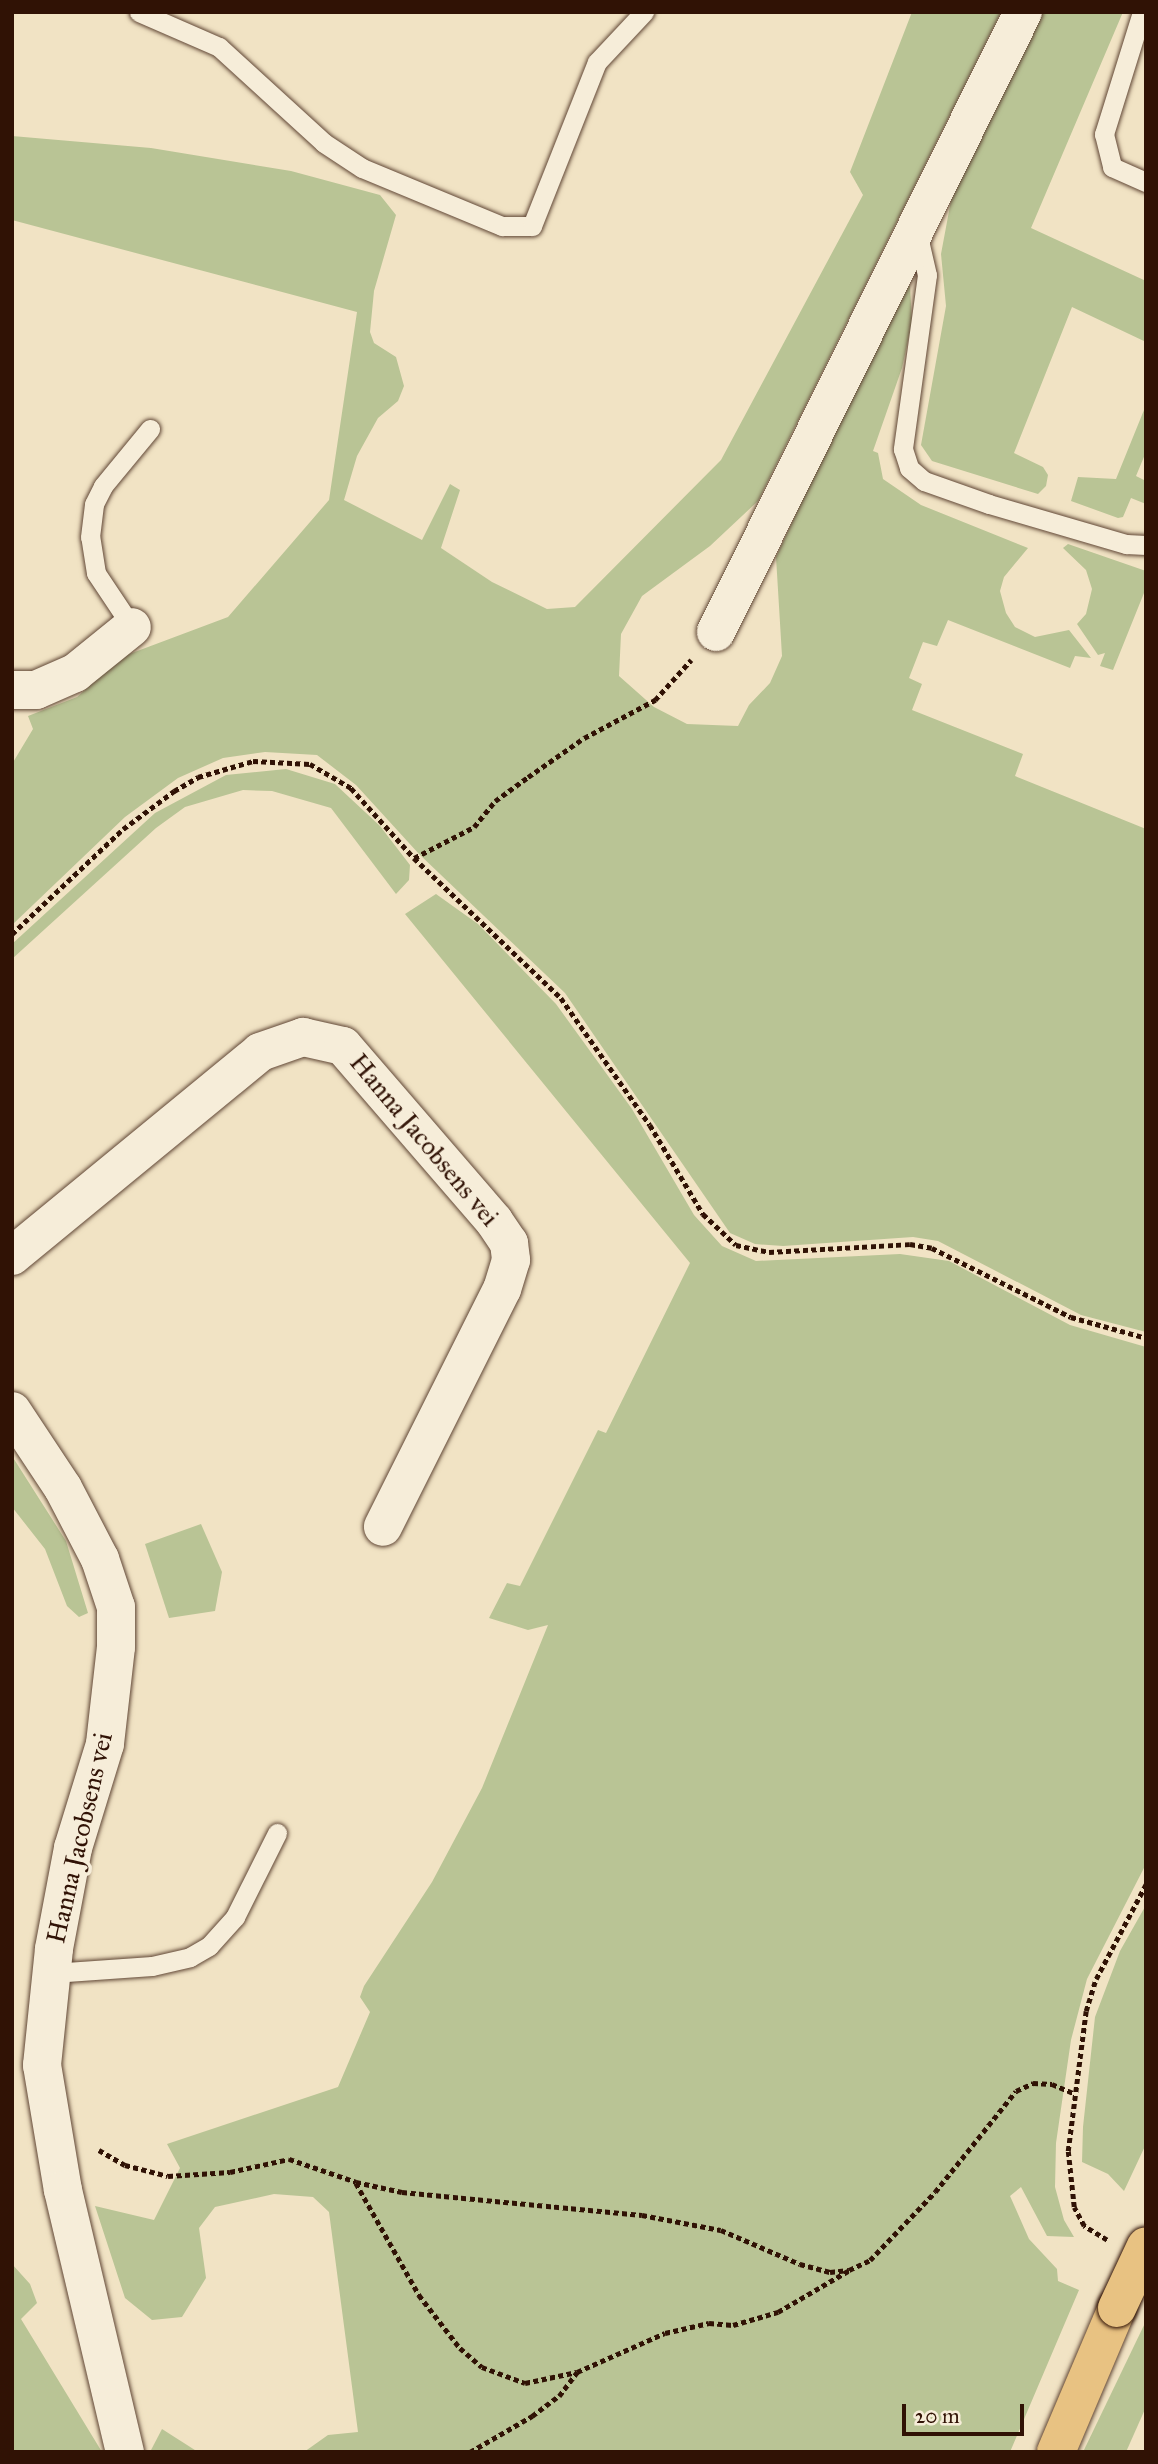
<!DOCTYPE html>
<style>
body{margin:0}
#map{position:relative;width:1158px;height:2464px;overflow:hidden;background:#f1e3c4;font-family:"IM FELL Great Primer",serif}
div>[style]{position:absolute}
.green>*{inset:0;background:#b9c495}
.path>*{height:4.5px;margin-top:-2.25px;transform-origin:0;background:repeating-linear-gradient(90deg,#301205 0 5px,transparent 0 8.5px)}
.roads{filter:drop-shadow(0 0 2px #604635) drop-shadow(0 0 2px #604635)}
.lane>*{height:19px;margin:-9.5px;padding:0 9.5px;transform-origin:9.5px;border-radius:9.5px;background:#f6edd9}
.street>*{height:38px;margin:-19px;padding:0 19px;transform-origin:19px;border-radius:19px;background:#f6edd9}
.highway>*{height:38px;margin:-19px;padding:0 19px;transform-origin:19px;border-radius:19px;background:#e8c282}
.bridges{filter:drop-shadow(0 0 2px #301205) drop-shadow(0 0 2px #301205)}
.highway-bridge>*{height:38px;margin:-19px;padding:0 19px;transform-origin:19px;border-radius:19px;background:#e8c282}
span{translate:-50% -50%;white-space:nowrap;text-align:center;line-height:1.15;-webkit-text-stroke:7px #f6edd9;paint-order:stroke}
.street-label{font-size:26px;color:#301205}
.frame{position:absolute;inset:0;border:14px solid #301205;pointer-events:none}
.scale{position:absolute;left:902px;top:2404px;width:122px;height:32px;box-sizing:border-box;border:4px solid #301205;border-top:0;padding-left:9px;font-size:21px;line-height:24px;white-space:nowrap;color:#301205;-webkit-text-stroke:5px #f6edd9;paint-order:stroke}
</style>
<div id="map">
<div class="green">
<i style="clip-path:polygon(912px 12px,1001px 12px,758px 501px,710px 546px,642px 596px,621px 634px,619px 676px,654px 707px,687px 724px,738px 726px,749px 705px,770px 683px,782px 656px,776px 557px,902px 285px,910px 286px,912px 322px,902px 368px,873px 451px,878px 453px,883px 479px,921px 505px,1028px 548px,1004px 577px,1000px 591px,1006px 613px,1015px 627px,1035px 637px,1069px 630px,1091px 658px,1075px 656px,1070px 668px,948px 620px,937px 646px,923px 642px,909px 678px,922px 684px,912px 710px,1023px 754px,1015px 776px,1146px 829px,1146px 1332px,1081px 1315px,938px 1241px,913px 1237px,783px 1246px,755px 1244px,730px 1233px,565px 993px,419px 854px,356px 785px,317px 755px,265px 752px,223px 758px,178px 778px,125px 817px,12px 925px,12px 764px,33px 729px,28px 716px,77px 697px,124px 656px,228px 617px,329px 500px,357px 312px,12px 220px,12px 136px,151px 148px,291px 171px,380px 195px,396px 215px,374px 291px,370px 332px,374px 343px,396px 357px,404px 386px,398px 401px,378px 418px,357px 456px,344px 500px,422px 540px,450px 484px,460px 490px,441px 548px,492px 582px,547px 609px,575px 607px,721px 460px,863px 195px,850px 172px)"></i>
<i style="clip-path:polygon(1040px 12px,1123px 12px,1031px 228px,1146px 281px,1146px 342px,1072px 307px,1014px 453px,1043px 467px,1048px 475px,1046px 486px,1038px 494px,932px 461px,921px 445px,946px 306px,941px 254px,955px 179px)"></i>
<i style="clip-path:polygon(1146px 405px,1146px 452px,1136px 476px,1146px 481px,1146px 504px,1131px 498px,1123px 517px,1118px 518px,1071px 501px,1078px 477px,1116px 479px)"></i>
<i style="clip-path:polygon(1068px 544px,1146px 571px,1146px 588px,1113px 670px,1100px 666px,1105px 653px,1098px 655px,1077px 624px,1086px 614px,1092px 589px,1086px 570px,1063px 548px)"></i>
<i style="clip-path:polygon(286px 769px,335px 784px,380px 826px,410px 865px,409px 880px,396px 894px,331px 808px,272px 791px,243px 790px,185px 807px,156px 828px,12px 959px,12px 944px,155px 813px,226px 775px)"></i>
<i style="clip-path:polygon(436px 894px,478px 924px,556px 1004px,632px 1109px,694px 1215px,722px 1246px,756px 1261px,900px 1254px,949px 1261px,1070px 1325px,1146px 1347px,1146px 1864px,1087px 1979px,1071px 2040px,1056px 2143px,1055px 2187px,1064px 2220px,1074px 2237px,1047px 2236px,1021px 2187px,1010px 2196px,1029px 2239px,1057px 2269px,1058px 2281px,1079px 2290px,1010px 2452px,304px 2452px,328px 2435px,358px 2432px,329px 2212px,313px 2197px,274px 2194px,215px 2207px,199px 2228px,206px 2278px,182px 2317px,152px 2320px,125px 2298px,95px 2206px,154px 2220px,180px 2168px,167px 2144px,338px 2087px,370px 2012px,360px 1997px,364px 1986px,432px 1882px,482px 1788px,548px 1625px,528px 1630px,489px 1618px,507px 1583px,520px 1586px,598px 1430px,606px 1433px,690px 1263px,405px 914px)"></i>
<i style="clip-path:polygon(12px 1456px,66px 1541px,88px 1613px,79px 1617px,67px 1606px,45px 1549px,12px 1507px)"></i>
<i style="clip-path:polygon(201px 1524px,222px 1572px,215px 1611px,169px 1618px,145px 1544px)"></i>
<i style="clip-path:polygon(1146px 1905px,1146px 2144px,1124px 2191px,1108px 2174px,1082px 2162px,1083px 2127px,1095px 2017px,1120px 1951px)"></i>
<i style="clip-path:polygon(12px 2264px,30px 2284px,37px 2303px,21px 2319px,102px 2452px,12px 2452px)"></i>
<i style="clip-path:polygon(1146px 2321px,1146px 2407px,1126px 2452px,1083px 2452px)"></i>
<i style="clip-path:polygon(162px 2429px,198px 2452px,150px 2452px)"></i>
</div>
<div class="path">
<i style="left:414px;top:858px;width:68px;rotate:-27.3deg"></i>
<i style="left:474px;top:827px;width:33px;rotate:-51deg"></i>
<i style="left:495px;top:801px;width:41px;rotate:-36deg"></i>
<i style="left:528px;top:777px;width:68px;rotate:-34.9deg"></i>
<i style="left:584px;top:738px;width:81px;rotate:-28.2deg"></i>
<i style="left:655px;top:700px;width:54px;rotate:-48deg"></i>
<i style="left:12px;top:934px;width:153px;rotate:-43.4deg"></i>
<i style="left:123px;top:829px;width:64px;rotate:-36.7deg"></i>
<i style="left:174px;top:791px;width:28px;rotate:-30deg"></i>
<i style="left:198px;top:777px;width:57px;rotate:-16.2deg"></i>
<i style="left:253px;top:761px;width:57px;rotate:3deg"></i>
<i style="left:310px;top:764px;width:48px;rotate:30.3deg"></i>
<i style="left:351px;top:788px;width:94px;rotate:48deg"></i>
<i style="left:414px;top:858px;width:203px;rotate:43.6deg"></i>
<i style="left:561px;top:998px;width:155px;rotate:55deg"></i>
<i style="left:650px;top:1125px;width:104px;rotate:59.2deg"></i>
<i style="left:703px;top:1214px;width:45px;rotate:43.2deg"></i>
<i style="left:736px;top:1245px;width:34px;rotate:12deg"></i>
<i style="left:769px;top:1252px;width:141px;rotate:-3.2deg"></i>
<i style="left:910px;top:1244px;width:22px;rotate:10deg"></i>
<i style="left:932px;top:1248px;width:155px;rotate:26.4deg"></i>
<i style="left:1071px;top:1317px;width:78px;rotate:15.6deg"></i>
<i style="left:99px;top:2150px;width:30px;rotate:30deg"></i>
<i style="left:125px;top:2165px;width:44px;rotate:14.3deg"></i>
<i style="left:168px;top:2176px;width:62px;rotate:-3.7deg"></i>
<i style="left:230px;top:2172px;width:60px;rotate:-12.4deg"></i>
<i style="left:289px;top:2159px;width:71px;rotate:18.9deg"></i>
<i style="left:356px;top:2182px;width:47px;rotate:12.3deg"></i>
<i style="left:402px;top:2192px;width:241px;rotate:5.5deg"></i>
<i style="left:642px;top:2215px;width:80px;rotate:10.8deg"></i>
<i style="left:721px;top:2230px;width:86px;rotate:23.3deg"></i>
<i style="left:800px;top:2264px;width:31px;rotate:15deg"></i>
<i style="left:830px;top:2272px;width:19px;rotate:-6deg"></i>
<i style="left:849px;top:2270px;width:23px;rotate:-25deg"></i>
<i style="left:870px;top:2260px;width:94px;rotate:-46.3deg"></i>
<i style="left:935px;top:2192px;width:129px;rotate:-51.3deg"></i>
<i style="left:1016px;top:2091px;width:19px;rotate:-25deg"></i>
<i style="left:1033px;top:2083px;width:19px;rotate:3deg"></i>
<i style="left:1052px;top:2084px;width:25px;rotate:23deg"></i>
<i style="left:356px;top:2183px;width:129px;rotate:60.6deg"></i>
<i style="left:419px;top:2295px;width:67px;rotate:52.3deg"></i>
<i style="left:460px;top:2348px;width:29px;rotate:41deg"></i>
<i style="left:482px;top:2367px;width:46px;rotate:20.4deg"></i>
<i style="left:525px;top:2383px;width:53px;rotate:-11.9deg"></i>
<i style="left:577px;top:2372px;width:96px;rotate:-23.9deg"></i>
<i style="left:665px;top:2333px;width:45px;rotate:-12.8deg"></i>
<i style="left:709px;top:2323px;width:24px;rotate:5deg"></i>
<i style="left:733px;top:2325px;width:47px;rotate:-16.1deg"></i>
<i style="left:778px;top:2312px;width:81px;rotate:-30.4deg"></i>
<i style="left:1107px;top:2240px;width:27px;rotate:-149deg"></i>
<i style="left:1084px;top:2226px;width:21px;rotate:-118deg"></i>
<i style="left:1074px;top:2207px;width:56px;rotate:-96.1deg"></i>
<i style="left:1068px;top:2151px;width:141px;rotate:-82.7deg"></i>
<i style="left:1086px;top:2011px;width:34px;rotate:-73deg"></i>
<i style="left:1096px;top:1979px;width:107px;rotate:-62.2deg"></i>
<i style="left:470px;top:2452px;width:72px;rotate:-30.1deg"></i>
<i style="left:532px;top:2416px;width:34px;rotate:-37deg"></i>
<i style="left:559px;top:2396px;width:30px;rotate:-53deg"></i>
</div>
<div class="roads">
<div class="lane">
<i style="left:139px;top:12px;width:87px;rotate:23.6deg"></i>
<i style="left:219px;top:47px;width:142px;rotate:42.4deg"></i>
<i style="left:324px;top:143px;width:45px;rotate:33.3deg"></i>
<i style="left:362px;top:168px;width:152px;rotate:22.5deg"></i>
<i style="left:502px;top:226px;width:30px"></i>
<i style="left:532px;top:226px;width:176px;rotate:-68.4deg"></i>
<i style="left:597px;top:62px;width:69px;rotate:-46.8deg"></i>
<i style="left:1142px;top:12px;width:128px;rotate:107.3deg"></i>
<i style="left:1104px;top:134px;width:34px;rotate:76deg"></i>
<i style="left:1112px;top:167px;width:37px;rotate:24deg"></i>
<i style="left:917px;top:232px;width:44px;rotate:76.9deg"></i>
<i style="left:927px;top:275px;width:176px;rotate:97.9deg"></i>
<i style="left:903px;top:449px;width:20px;rotate:72deg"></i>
<i style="left:909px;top:468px;width:20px;rotate:41deg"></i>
<i style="left:924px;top:481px;width:69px;rotate:19.5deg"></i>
<i style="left:989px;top:504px;width:143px;rotate:16.3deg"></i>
<i style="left:1126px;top:544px;width:20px;rotate:3deg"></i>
<i style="left:132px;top:627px;width:65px;rotate:-123.7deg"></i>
<i style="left:96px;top:573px;width:36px;rotate:-99deg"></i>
<i style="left:90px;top:537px;width:33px;rotate:-83deg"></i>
<i style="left:94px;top:504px;width:20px;rotate:-63deg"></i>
<i style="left:103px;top:486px;width:74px;rotate:-50.5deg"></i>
<i style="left:52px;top:1973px;width:100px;rotate:-4deg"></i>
<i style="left:152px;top:1966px;width:39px;rotate:-13deg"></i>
<i style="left:190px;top:1957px;width:22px;rotate:-30deg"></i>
<i style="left:209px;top:1946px;width:39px;rotate:-48deg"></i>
<i style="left:235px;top:1917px;width:94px;rotate:-63.4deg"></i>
</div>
<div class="street">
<i style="left:716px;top:632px;width:692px;rotate:-63.66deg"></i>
<i style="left:12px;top:690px;width:24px"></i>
<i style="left:36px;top:690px;width:43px;rotate:-23.6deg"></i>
<i style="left:75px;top:673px;width:73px;rotate:-38.9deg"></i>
<i style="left:12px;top:1256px;width:321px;rotate:-39.4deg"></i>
<i style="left:260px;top:1052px;width:46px;rotate:-19.2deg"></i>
<i style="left:303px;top:1037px;width:41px;rotate:12.7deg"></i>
<i style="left:343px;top:1046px;width:231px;rotate:49.2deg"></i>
<i style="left:494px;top:1221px;width:27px;rotate:56deg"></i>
<i style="left:509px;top:1243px;width:17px;rotate:83deg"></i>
<i style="left:511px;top:1260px;width:30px;rotate:107deg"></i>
<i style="left:502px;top:1289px;width:266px;rotate:116.6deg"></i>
<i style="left:12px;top:1411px;width:92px;rotate:56.5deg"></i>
<i style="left:63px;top:1488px;width:80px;rotate:62.5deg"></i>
<i style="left:100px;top:1559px;width:51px;rotate:71.6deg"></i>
<i style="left:116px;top:1607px;width:40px;rotate:90deg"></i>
<i style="left:116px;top:1647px;width:98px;rotate:96.5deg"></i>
<i style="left:105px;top:1744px;width:109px;rotate:107.1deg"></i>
<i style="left:73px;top:1848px;width:103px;rotate:100.7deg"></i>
<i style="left:54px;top:1949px;width:117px;rotate:95.9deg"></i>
<i style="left:42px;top:2065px;width:127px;rotate:80.5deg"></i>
<i style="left:63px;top:2190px;width:269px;rotate:76.7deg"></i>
</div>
<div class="highway">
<i style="left:1056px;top:2452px;width:156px;rotate:-67deg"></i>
</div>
</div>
<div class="bridges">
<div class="highway-bridge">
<i style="left:1117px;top:2308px;width:68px;rotate:-64.9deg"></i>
</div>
</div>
<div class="street-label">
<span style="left:424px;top:1140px;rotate:50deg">Hanna Jacobsens vei</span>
<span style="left:80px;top:1838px;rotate:-77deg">Hanna Jacobsens vei</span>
</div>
<div class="frame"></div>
<div class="scale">20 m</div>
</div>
